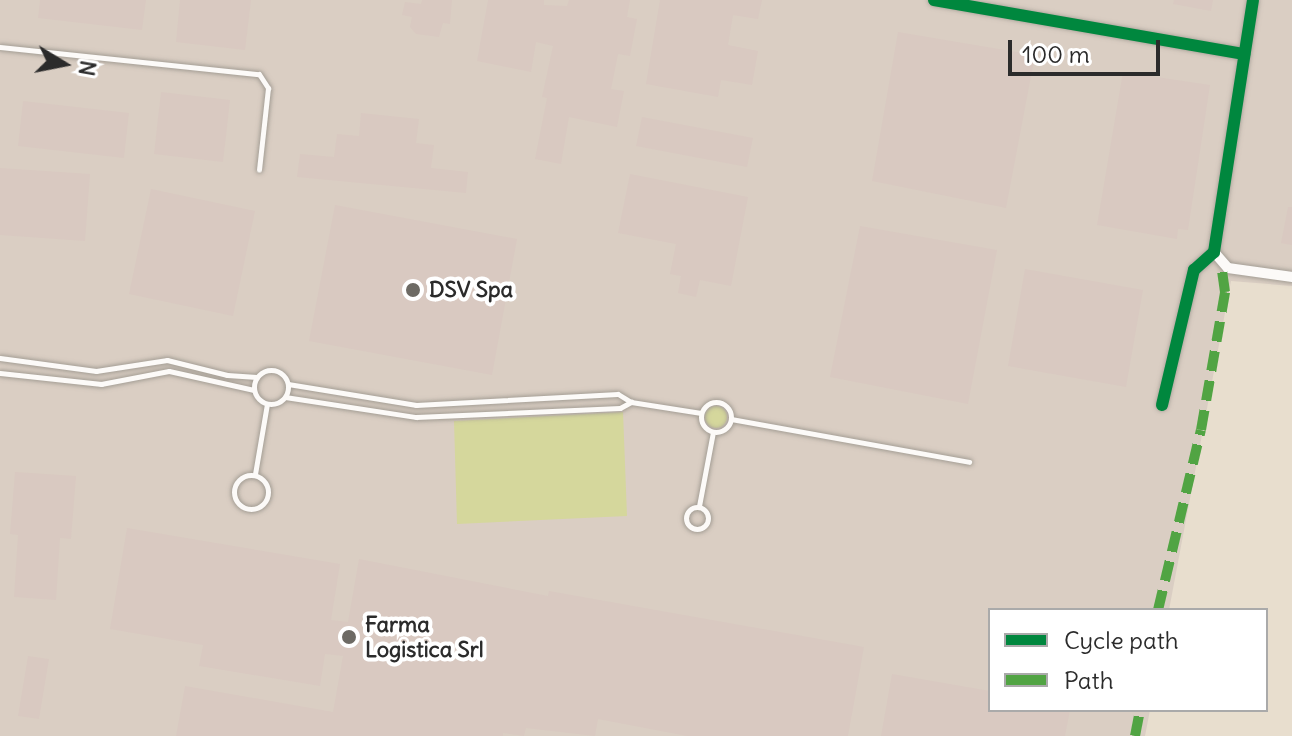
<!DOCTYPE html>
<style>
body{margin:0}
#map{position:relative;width:1292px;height:736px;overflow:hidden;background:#e8dece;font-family:Delius,sans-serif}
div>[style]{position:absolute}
.industrial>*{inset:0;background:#dacec3}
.green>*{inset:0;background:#d5d79c}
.round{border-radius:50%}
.building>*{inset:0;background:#d9c9c1}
.roads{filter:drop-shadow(0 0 2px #a49e95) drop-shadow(0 0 2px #a49e95)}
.service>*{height:5px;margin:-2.5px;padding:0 2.5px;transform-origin:2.5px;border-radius:2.5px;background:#fcfaf8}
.service>.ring{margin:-2.5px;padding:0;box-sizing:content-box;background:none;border:5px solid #fcfaf8;border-radius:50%}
.minor>*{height:10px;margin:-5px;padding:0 5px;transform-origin:5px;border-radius:5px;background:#fcfaf8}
.quiet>*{height:10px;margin-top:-5px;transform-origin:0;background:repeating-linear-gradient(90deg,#51a443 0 20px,transparent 0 30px)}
.cycleway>*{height:12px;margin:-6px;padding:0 6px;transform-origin:6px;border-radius:6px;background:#00873e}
.dots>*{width:22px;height:22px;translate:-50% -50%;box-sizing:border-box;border:4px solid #fff;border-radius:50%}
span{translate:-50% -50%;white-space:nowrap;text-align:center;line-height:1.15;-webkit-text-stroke:8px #fff;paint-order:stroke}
.poi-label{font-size:22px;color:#2b2b2b;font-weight:700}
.left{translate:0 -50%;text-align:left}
.legend{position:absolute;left:988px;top:608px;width:280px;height:104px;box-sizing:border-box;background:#fff;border:2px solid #aaa;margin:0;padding:10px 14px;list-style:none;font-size:24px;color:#2b2b2b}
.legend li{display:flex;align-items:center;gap:16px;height:40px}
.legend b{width:40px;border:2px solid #aaa}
.north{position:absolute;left:24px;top:24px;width:80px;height:80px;-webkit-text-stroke:6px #fff;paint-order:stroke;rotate:100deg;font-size:22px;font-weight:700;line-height:32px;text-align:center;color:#2b2b2b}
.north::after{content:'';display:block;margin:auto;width:28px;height:36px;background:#2b2b2b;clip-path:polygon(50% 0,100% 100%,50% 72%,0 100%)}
.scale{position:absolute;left:1008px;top:40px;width:152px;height:36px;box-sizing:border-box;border:4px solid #2b2b2b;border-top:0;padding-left:10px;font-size:24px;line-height:28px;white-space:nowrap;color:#2b2b2b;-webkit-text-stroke:6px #fff;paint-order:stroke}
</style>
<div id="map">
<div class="industrial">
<i style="clip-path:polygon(0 0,1292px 0,1292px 286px,1231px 281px,1169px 610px,990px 610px,990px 710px,1150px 710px,1145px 736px,0 736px)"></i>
</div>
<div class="green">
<i class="round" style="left:705px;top:406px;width:22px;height:22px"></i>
<i style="clip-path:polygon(623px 412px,627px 516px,457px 524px,454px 421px)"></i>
</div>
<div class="building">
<i style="clip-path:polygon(40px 0,146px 0,142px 30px,38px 18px)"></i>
<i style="clip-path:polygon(180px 0,251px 0,245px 50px,176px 42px)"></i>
<i style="clip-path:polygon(422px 0,452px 0,450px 24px,443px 23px,439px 37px,416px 34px,410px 27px,412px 17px,402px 15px,405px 2px,421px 4px)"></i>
<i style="clip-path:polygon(488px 0,544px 0,544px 5px,567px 6px,569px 0,630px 0,627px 17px,637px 19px,630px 56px,618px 54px,611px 89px,624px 91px,617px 127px,569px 117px,561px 164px,535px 159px,547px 98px,542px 97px,553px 46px,536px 42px,531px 72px,477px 61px)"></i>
<i style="clip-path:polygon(660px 0,762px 0,758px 19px,733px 15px,728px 45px,758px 51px,752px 85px,721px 80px,718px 97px,646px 84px)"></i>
<i style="clip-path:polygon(1174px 0,1213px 0,1211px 11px,1173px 4px)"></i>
<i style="clip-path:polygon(898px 32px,1035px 55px,1006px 208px,872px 181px)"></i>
<i style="clip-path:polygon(1123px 72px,1210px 85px,1188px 230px,1178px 229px,1177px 239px,1097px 225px)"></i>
<i style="clip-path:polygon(161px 92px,230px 100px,223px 162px,154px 154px)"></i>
<i style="clip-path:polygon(23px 101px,129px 113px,124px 158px,18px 146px)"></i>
<i style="clip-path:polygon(361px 113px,419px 119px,416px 143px,434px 145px,431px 168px,468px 172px,466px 193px,297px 177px,300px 154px,334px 157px,337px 134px,359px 136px)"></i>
<i style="clip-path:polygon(642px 117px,753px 138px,747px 167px,636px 146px)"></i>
<i style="clip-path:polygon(0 168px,90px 174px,85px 241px,0 235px)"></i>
<i style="clip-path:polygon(630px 174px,748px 197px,731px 286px,700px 280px,696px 297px,678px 293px,681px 276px,670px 274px,676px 244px,618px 233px)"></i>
<i style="clip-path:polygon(151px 189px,255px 211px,233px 316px,129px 294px)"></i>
<i style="clip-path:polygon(335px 205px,517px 239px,492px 375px,309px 341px)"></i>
<i style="clip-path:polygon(1288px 207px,1292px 207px,1292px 245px,1281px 243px)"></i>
<i style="clip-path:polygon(860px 226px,997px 250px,968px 404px,830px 377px)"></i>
<i style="clip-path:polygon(1025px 269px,1143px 290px,1126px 387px,1008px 366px)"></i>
<i style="clip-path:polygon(15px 472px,76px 476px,71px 539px,60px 538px,56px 600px,14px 597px,18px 535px,10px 534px)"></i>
<i style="clip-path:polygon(127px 528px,340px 564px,331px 620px,348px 622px,359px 559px,548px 596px,549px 591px,864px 647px,848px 736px,687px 736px,598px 719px,595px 736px,526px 728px,524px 736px,503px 733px,503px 736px,176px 736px,185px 686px,333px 712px,343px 656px,325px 654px,320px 686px,199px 666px,203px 645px,110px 629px)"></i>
<i style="clip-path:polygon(28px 656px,49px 659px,39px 719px,18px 716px)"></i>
<i style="clip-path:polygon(892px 674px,990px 691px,990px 710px,1070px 710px,1065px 736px,881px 736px)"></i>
</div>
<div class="roads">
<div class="service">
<i style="left:0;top:47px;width:260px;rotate:6deg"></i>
<i style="left:259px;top:74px;width:17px;rotate:57deg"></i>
<i style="left:268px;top:88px;width:82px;rotate:96.3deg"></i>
<i style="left:0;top:358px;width:97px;rotate:7.7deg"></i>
<i style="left:96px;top:371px;width:72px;rotate:-8.8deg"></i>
<i style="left:167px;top:360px;width:62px;rotate:14deg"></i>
<i style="left:227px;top:375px;width:30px;rotate:4deg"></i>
<i class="ring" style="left:254px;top:370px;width:29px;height:29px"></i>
<i style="left:0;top:373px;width:102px;rotate:6.2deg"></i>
<i style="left:101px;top:384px;width:69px;rotate:-10.8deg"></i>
<i style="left:169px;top:371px;width:87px;rotate:12.6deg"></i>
<i style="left:288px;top:384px;width:130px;rotate:9.3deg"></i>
<i style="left:416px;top:405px;width:202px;rotate:-3.1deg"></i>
<i style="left:618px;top:394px;width:15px;rotate:32deg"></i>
<i style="left:631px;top:402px;width:71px;rotate:8.9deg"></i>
<i style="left:285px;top:397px;width:133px;rotate:8.7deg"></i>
<i style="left:416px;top:417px;width:204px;rotate:-2.5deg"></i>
<i style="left:620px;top:408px;width:13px;rotate:-29deg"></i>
<i class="ring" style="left:701px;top:402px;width:25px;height:25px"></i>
<i style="left:731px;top:419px;width:242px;rotate:10.2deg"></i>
<i style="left:255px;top:474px;width:71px;rotate:-80.3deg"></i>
<i class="ring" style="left:234px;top:475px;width:29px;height:29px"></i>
<i style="left:699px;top:506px;width:75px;rotate:-79.3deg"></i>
<i class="ring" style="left:686px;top:507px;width:17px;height:17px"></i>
</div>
<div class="minor">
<i style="left:934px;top:0;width:315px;rotate:9.9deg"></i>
<i style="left:1214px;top:252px;width:21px;rotate:49deg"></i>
<i style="left:1228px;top:268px;width:65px;rotate:8deg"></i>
<i style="left:1162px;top:405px;width:139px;rotate:-76.7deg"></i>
<i style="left:1194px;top:270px;width:27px;rotate:-42deg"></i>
<i style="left:1214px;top:252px;width:255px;rotate:-81.2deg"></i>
</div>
</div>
<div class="quiet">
<i style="left:1158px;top:610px;width:185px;rotate:-76.6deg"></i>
<i style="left:1201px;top:430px;width:140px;rotate:-80.1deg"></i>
<i style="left:1225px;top:292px;width:28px;rotate:-98deg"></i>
<i style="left:1135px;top:736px;width:26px;rotate:-79deg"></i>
</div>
<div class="cycleway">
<i style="left:934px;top:0;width:315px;rotate:9.9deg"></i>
<i style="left:1162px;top:405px;width:139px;rotate:-76.7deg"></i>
<i style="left:1194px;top:270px;width:27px;rotate:-42deg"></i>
<i style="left:1214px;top:252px;width:255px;rotate:-81.2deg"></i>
</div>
<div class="dots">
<i style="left:413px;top:290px;background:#6d6a64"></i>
<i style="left:349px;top:637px;background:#6d6a64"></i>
</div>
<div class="poi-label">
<span class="left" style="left:429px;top:290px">DSV Spa</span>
<span class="left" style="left:365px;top:637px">Farma<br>Logistica Srl</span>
</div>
<ul class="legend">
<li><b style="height:10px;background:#00873e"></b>Cycle path</li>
<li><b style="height:10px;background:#51a443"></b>Path</li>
</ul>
<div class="north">N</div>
<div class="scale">100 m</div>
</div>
